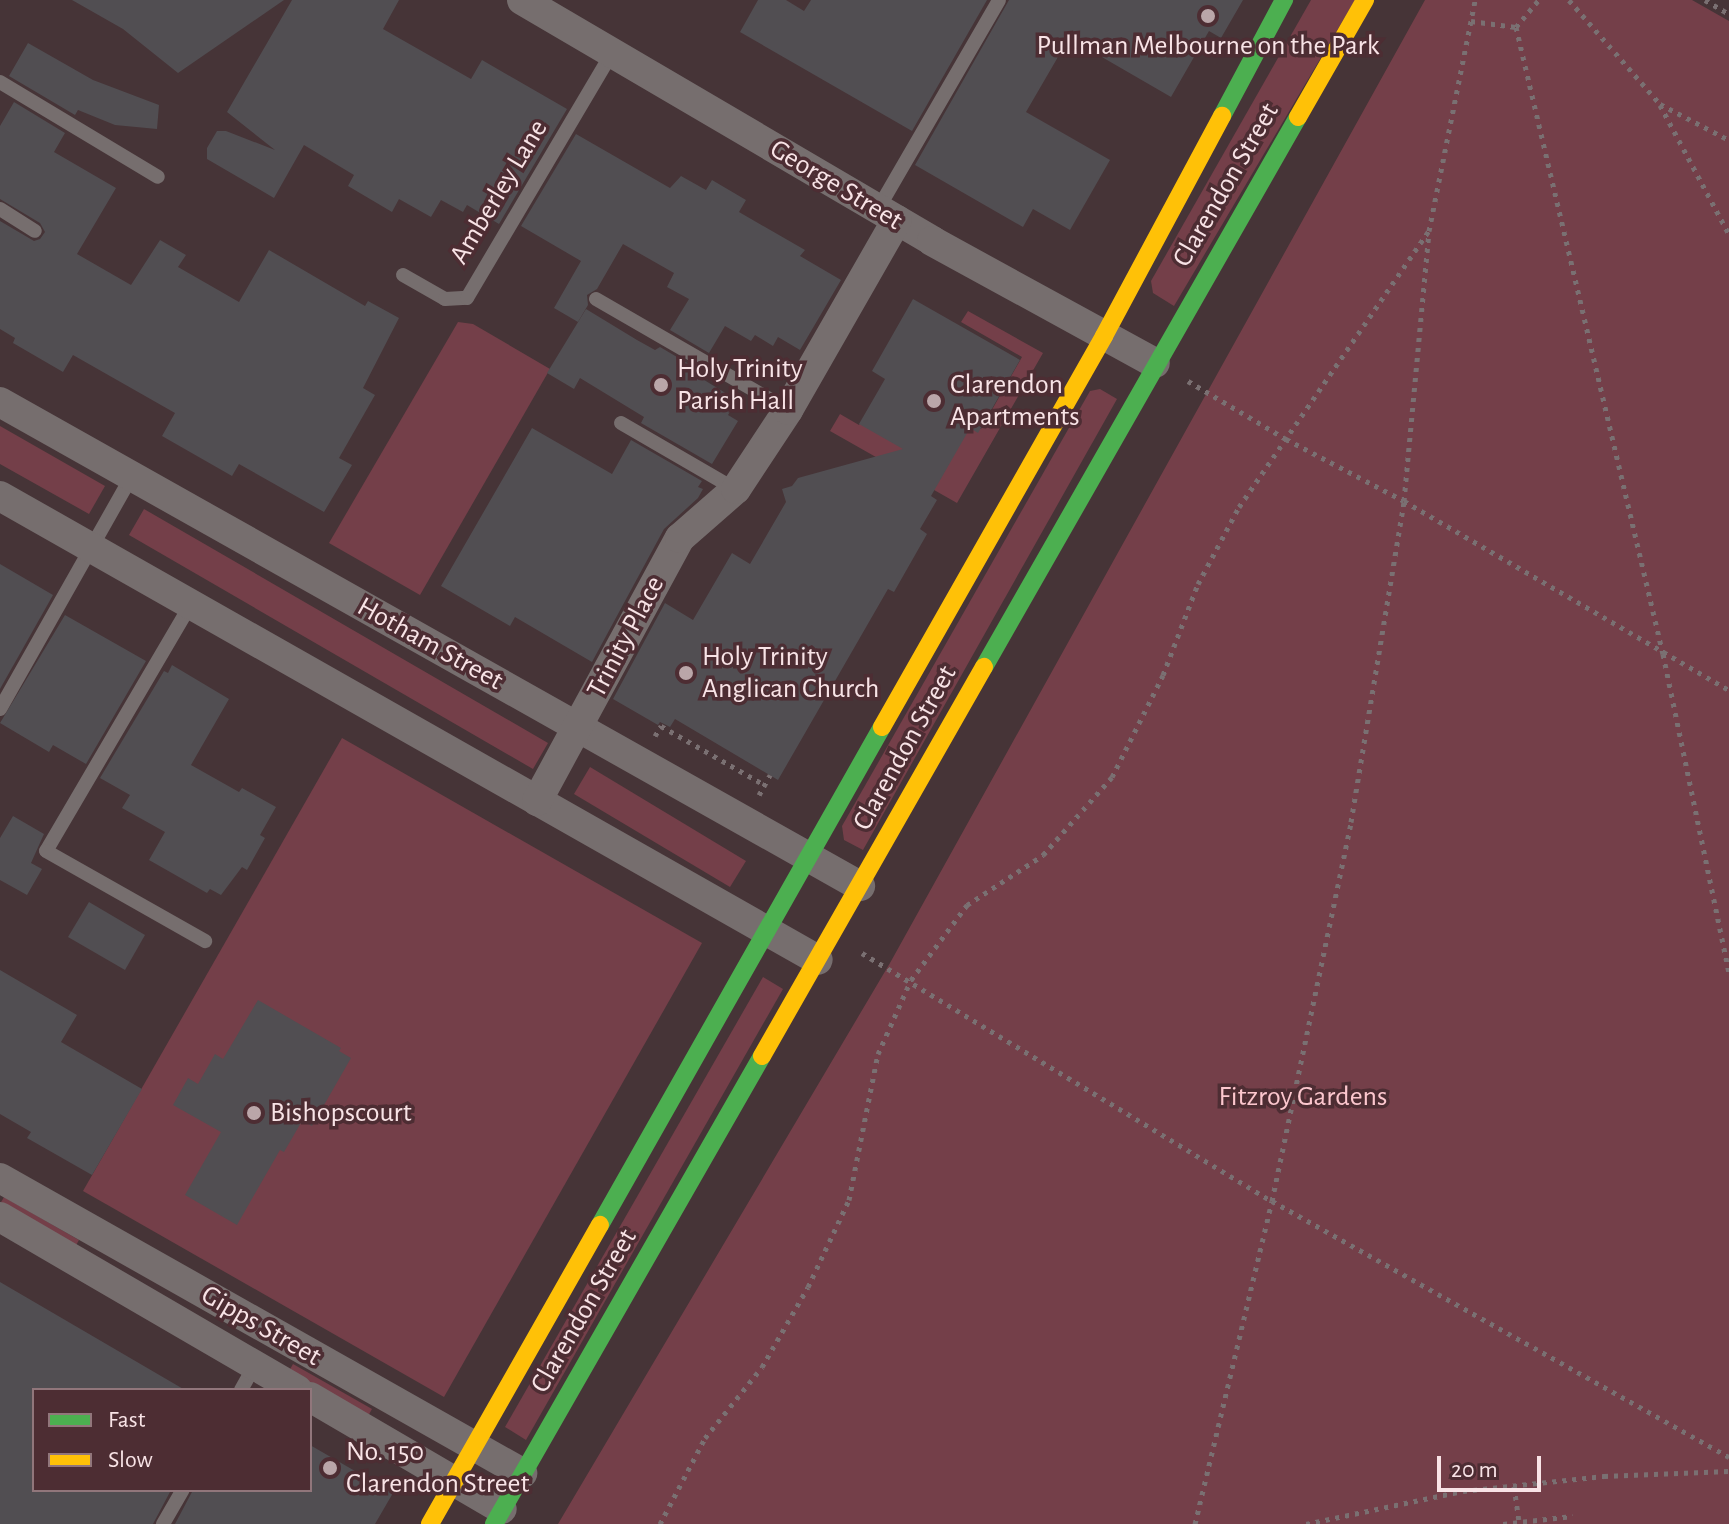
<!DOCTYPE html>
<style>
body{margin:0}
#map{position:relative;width:1729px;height:1524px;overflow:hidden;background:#463437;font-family:"Alegreya Sans",sans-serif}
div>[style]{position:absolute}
.green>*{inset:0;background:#743f49}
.building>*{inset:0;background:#514e52}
.path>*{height:5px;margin-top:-2.5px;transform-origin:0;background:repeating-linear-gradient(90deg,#7a7072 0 4px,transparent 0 10px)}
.lane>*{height:14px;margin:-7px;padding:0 7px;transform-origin:7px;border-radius:7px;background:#766e6e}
.street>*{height:30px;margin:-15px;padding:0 15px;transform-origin:15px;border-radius:15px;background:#766e6e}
.fast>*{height:18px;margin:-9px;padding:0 9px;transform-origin:9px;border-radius:9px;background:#4caf50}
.slow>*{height:18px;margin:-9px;padding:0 9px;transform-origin:9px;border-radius:9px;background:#ffc107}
.dots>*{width:22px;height:22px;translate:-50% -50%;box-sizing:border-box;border:4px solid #4d2d33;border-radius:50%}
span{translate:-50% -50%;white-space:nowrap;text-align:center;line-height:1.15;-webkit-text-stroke:7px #4d2d33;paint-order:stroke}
.poi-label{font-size:28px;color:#f8e3e6}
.left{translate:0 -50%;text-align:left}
.street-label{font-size:28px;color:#f8e3e6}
.park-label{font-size:28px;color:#fcc7ce}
.legend{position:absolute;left:32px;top:1388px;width:280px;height:104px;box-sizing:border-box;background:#4d2d33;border:2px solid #91767b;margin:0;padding:10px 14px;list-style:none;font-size:24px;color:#f8e3e6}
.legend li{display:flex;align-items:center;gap:16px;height:40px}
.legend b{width:40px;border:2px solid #91767b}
.scale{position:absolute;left:1437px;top:1456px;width:104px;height:36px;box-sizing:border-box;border:4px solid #f8e3e6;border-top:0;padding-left:10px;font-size:24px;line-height:28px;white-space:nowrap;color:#f8e3e6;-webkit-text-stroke:6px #4d2d33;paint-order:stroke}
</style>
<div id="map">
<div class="green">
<i style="clip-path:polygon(1311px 0,1355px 0,1174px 306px,1153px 293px,1151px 281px)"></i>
<i style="clip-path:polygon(1425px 0,1692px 0,1729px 21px,1729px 1524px,558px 1524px,890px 963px)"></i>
<i style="clip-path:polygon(968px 311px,1043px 353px,957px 503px,830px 431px,840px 414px,859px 425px,863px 419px,971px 424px,981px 429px,1022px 357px,961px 322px)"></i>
<i style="clip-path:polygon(458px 322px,473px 324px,550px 369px,420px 595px,329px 543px)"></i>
<i style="clip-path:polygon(1100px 389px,1117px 399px,863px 850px,844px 840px,842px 826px,1090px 391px)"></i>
<i style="clip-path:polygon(0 426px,105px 486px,89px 514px,0 464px)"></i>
<i style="clip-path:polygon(144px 509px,548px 743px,533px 769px,129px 535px)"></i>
<i style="clip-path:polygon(342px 738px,702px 943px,444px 1397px,83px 1191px)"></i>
<i style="clip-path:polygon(590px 767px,746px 861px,730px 887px,574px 794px)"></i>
<i style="clip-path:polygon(763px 977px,783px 989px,526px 1440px,505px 1427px)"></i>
<i style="clip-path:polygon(4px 1197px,79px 1240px,74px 1249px,0 1204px)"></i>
<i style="clip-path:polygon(293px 1364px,372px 1409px,367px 1418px,288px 1373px)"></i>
</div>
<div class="building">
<i style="clip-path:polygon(72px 0,284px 0,178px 73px,123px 29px)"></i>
<i style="clip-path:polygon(292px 0,399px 0,383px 29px,471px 79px,482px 60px,567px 109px,499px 224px,467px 205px,463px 212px,441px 200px,431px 217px,399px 199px,392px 212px,348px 186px,354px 175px,304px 145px,274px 198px,207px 159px,207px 148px,217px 131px,226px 131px,275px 150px,227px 112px)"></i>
<i style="clip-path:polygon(758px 0,786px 0,804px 11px,811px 0,987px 0,912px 131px,740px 32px)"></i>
<i style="clip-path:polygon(1009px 0,1243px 0,1221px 38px,1209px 31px,1171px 97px,1069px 38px,1026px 112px,1110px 160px,1070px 230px,1033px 209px,1023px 227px,915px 165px)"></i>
<i style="clip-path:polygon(28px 43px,93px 80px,159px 105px,157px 129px,115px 125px,78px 110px,75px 115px,9px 76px)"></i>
<i style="clip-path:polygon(14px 102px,65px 133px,54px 152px,116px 188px,77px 254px,131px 285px,160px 240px,186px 255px,178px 267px,239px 302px,269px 250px,365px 306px,368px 301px,399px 318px,363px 388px,375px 395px,339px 458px,352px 465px,324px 512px,239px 464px,232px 476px,162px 436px,175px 413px,73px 355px,63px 372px,13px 343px,15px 338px,0 329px,0 221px,34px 241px,40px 239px,45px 232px,40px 223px,0 199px,0 126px)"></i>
<i style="clip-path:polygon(576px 134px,670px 188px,681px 176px,706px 190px,712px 180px,746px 200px,739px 212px,805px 250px,800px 256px,841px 280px,800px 350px,778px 337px,773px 346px,755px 335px,751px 341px,725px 326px,709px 353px,670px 330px,689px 299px,667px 287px,674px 273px,623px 244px,597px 289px,587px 295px,588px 305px,578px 322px,554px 308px,581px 261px,521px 226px)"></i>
<i style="clip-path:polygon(913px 299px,1020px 360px,978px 433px,970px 428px,931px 496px,937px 500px,920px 529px,927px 534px,894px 592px,888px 589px,778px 780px,675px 719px,670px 727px,660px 722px,658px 725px,613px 699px,665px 603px,693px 620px,732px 553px,750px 564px,786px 502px,782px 489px,792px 486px,798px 478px,903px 449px,859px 424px,885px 379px,872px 371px)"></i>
<i style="clip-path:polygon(586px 309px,637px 340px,655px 350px,660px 347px,699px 370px,696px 375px,737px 400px,728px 415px,738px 421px,712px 464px,641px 423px,644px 417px,580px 378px,574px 389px,547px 373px)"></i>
<i style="clip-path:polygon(532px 428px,612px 474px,631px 440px,702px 481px,698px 487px,703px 489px,698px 498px,664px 529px,592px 662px,515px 617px,510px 626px,441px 586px)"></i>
<i style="clip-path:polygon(0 564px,53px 595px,0 689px)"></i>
<i style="clip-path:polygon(65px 615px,146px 661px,86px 764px,53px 745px,49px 752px,0 723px)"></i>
<i style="clip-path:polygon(172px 665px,229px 699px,191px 765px,239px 792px,242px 788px,276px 807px,260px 835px,265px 838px,247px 870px,242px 867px,221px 895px,210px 889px,207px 893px,149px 860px,165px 832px,122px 808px,130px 795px,100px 778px,164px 671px,168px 673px)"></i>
<i style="clip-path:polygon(13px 816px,44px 834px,31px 863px,42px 869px,27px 895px,0 880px,0 838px)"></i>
<i style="clip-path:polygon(89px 902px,145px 935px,125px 970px,68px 937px)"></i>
<i style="clip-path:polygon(0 970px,77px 1015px,61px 1042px,142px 1089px,92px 1175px,27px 1138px,31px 1132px,0 1114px)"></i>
<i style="clip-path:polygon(258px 1000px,341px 1048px,339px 1051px,351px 1058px,312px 1126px,302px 1121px,284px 1152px,280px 1150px,237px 1225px,185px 1195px,221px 1132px,173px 1105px,188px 1078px,198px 1084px,215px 1054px,223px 1059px)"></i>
<i style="clip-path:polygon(0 1282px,185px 1390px,34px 1390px,34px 1490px,171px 1490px,153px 1524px,0 1524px)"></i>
<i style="clip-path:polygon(310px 1445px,393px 1493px,375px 1524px,175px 1524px,193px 1490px,310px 1490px)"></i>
</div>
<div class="path">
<i style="left:1569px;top:0;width:138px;rotate:48.8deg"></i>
<i style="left:1660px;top:104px;width:78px;rotate:27.6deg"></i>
<i style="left:1705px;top:0;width:28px;rotate:30deg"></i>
<i style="left:1471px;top:21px;width:45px;rotate:7.6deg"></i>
<i style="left:1516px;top:27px;width:644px;rotate:76.81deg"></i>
<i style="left:1663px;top:654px;width:327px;rotate:78.3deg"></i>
<i style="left:1516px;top:27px;width:35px;rotate:-50deg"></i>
<i style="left:1660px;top:105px;width:146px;rotate:61.9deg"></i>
<i style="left:1188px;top:381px;width:114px;rotate:30.6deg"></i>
<i style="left:1286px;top:439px;width:133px;rotate:27.7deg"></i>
<i style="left:1404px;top:501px;width:376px;rotate:30.2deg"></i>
<i style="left:655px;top:736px;width:12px;rotate:-59deg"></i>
<i style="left:661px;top:726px;width:120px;rotate:29.6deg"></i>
<i style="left:759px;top:795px;width:23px;rotate:-61deg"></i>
<i style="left:862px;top:953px;width:479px;rotate:31.2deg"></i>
<i style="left:1272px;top:1201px;width:524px;rotate:29.26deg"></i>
<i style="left:1514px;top:1486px;width:34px;rotate:82deg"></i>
<i style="left:660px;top:1524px;width:97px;rotate:-62.4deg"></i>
<i style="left:705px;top:1438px;width:91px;rotate:-51.2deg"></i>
<i style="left:762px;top:1367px;width:92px;rotate:-60.1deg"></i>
<i style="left:808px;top:1287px;width:96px;rotate:-64.8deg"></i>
<i style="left:849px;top:1200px;width:149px;rotate:-78.8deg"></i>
<i style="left:878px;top:1054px;width:81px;rotate:-66deg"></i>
<i style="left:911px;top:980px;width:94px;rotate:-53.3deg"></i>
<i style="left:967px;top:905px;width:91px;rotate:-33.3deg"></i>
<i style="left:1043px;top:855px;width:104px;rotate:-48.5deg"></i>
<i style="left:1112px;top:777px;width:114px;rotate:-63.4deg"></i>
<i style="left:1163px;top:675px;width:97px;rotate:-69deg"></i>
<i style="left:1198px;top:584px;width:87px;rotate:-62deg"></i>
<i style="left:1239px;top:507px;width:335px;rotate:-55.5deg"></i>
<i style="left:1429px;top:231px;width:236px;rotate:-78.7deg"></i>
<i style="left:1195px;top:1524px;width:332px;rotate:-76.6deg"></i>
<i style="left:1272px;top:1201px;width:387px;rotate:-78.2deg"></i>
<i style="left:1351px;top:822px;width:325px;rotate:-80.6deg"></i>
<i style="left:1404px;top:501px;width:270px;rotate:-84.7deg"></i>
<i style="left:1306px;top:1524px;width:160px;rotate:-11.9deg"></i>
<i style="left:1463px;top:1491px;width:142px;rotate:-6.1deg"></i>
<i style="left:1604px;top:1476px;width:125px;rotate:-2.3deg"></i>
<i style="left:1503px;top:1524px;width:70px;rotate:-6.5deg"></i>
</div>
<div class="lane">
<i style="left:0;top:82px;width:184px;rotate:31deg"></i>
<i style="left:0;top:209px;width:41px;rotate:32.2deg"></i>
<i style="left:878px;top:209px;width:241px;rotate:-59.9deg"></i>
<i style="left:403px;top:275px;width:48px;rotate:29.7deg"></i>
<i style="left:445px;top:299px;width:22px;rotate:-3deg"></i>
<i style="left:467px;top:298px;width:285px;rotate:-59.4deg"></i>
<i style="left:596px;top:299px;width:222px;rotate:30deg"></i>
<i style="left:621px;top:423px;width:132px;rotate:30.1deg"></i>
<i style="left:191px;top:604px;width:286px;rotate:120.4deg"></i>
<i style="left:46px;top:851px;width:183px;rotate:29.5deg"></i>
<i style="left:0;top:709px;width:268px;rotate:-60.5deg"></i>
<i style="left:241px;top:1390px;width:29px;rotate:-61deg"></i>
<i style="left:163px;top:1524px;width:39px;rotate:-60deg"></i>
</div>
<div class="street">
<i style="left:522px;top:0;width:476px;rotate:30.4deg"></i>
<i style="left:932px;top:241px;width:254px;rotate:28.7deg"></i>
<i style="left:0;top:402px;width:987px;rotate:29.37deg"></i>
<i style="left:0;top:496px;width:940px;rotate:29.56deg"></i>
<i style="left:537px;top:801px;width:299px;rotate:-61.5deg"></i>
<i style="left:680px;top:538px;width:74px;rotate:-41.2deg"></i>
<i style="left:736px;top:489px;width:95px;rotate:-56.6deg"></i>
<i style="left:788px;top:410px;width:219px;rotate:-60.2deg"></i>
<i style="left:0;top:1178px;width:600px;rotate:29.47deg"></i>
<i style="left:0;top:1217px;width:344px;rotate:30.2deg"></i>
<i style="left:310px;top:1397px;width:222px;rotate:30.3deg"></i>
</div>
<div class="fast">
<i style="left:1222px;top:116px;width:132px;rotate:-61.9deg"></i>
<i style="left:984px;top:667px;width:633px;rotate:-60.28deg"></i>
<i style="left:600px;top:1225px;width:572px;rotate:-60.48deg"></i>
<i style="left:494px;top:1524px;width:539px;rotate:-60.2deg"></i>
</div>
<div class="slow">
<i style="left:1298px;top:117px;width:135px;rotate:-60.2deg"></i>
<i style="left:882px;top:727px;width:450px;rotate:-60.4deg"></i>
<i style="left:1104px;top:336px;width:250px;rotate:-61.8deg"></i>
<i style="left:762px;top:1056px;width:448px;rotate:-60.3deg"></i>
<i style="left:430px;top:1524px;width:344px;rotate:-60.4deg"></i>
</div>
<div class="dots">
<i style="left:1208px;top:16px;background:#baa6a9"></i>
<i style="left:661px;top:385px;background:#baa6a9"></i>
<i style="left:934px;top:401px;background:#baa6a9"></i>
<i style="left:686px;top:673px;background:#baa6a9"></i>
<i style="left:254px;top:1113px;background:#baa6a9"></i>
<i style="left:330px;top:1468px;background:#baa6a9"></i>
</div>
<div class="poi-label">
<span style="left:1208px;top:46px">Pullman Melbourne on the Park</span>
<span class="left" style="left:677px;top:385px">Holy Trinity<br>Parish Hall</span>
<span class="left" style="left:950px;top:401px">Clarendon<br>Apartments</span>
<span class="left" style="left:702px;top:673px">Holy Trinity<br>Anglican Church</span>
<span class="left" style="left:270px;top:1113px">Bishopscourt</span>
<span class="left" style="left:346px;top:1468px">No. 150<br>Clarendon Street</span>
</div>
<div class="street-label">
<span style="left:836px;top:185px;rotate:31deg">George Street</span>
<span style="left:1226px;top:185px;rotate:-60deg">Clarendon Street</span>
<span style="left:499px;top:192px;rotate:-59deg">Amberley Lane</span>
<span style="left:626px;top:637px;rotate:-62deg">Trinity Place</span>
<span style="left:430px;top:644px;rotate:29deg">Hotham Street</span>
<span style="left:905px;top:748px;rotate:-61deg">Clarendon Street</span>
<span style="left:584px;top:1311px;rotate:-60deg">Clarendon Street</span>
<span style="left:261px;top:1326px;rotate:30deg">Gipps Street</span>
</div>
<div class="park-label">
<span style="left:1303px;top:1097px">Fitzroy Gardens</span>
</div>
<ul class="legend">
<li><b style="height:10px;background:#4caf50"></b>Fast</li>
<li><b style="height:10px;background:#ffc107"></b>Slow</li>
</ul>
<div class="scale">20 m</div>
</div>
